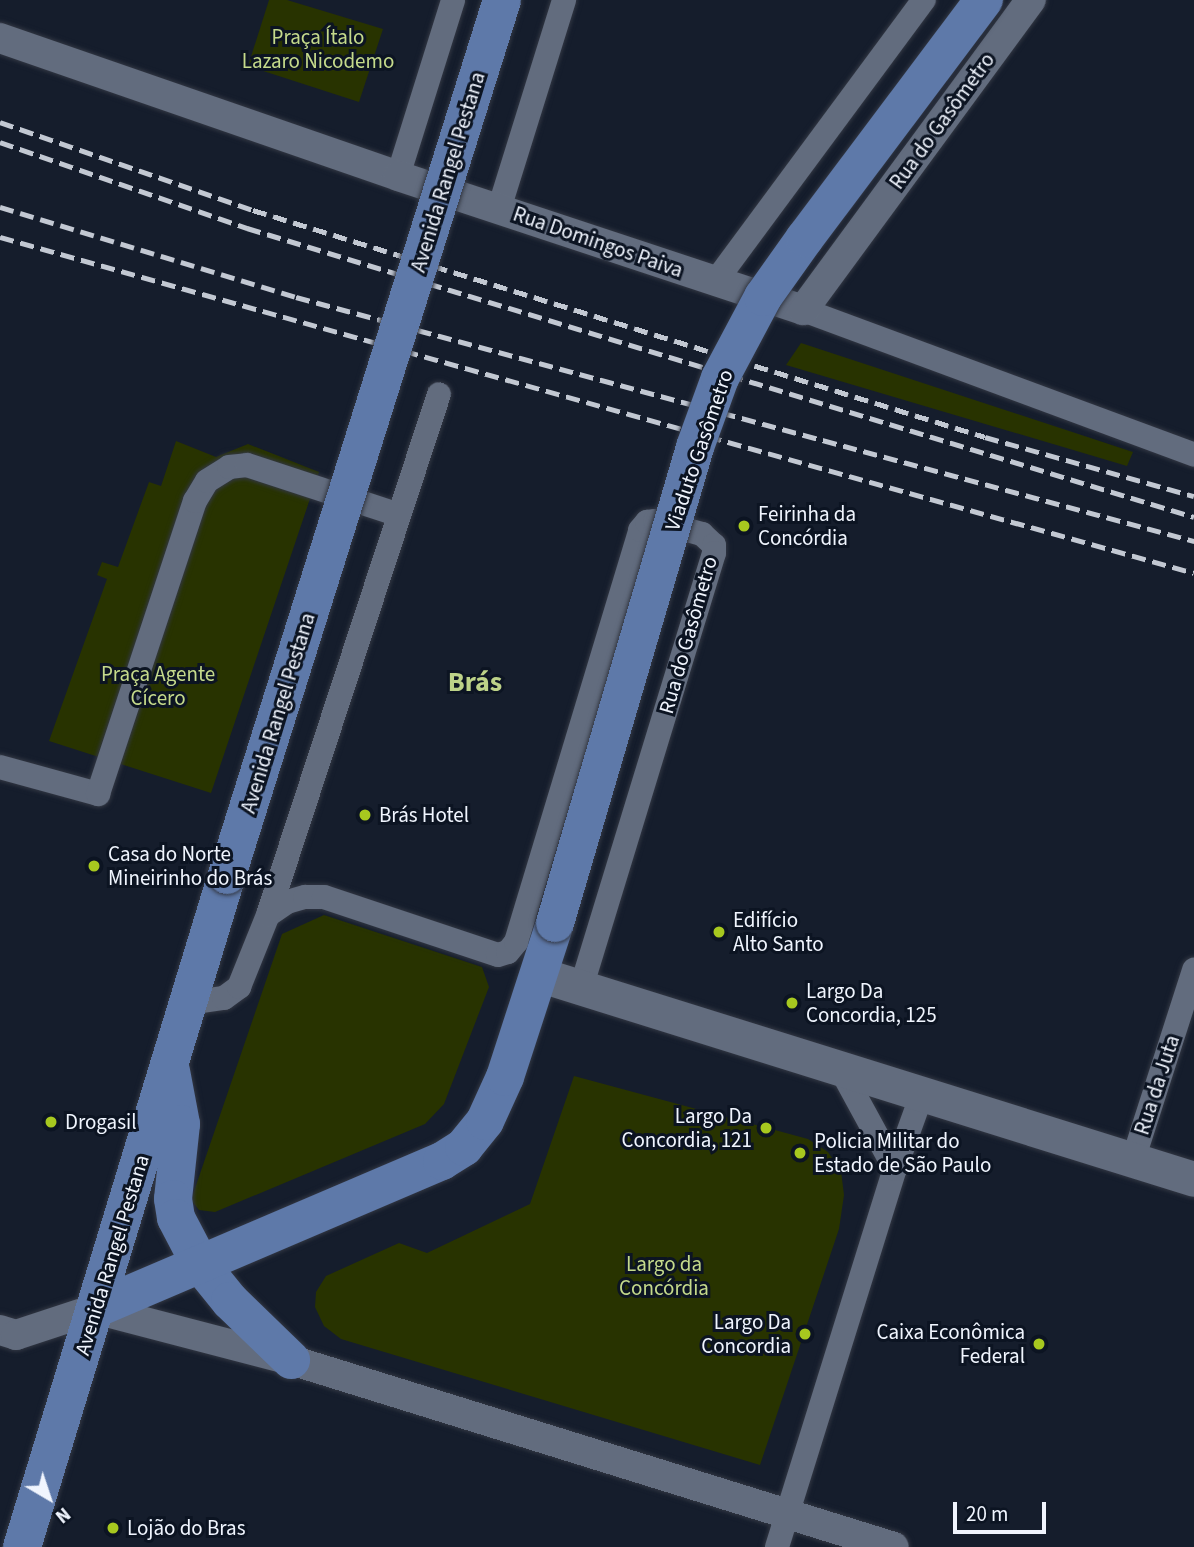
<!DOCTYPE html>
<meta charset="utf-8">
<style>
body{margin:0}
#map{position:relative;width:1194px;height:1547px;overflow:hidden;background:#151d2c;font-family:"Source Sans 3",sans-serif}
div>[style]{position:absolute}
.green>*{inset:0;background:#283300}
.roads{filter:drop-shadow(0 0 2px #323743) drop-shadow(0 0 2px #323743)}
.minor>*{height:24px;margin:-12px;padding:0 12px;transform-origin:12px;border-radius:12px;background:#626c7e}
.tertiary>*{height:30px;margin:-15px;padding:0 15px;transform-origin:15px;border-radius:15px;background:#626c7e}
.secondary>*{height:35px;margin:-17.5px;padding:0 17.5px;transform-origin:17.5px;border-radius:17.5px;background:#626c7e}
.primary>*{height:38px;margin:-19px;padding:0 19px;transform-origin:19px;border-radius:19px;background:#5e79a9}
.rail>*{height:5px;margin-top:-2.5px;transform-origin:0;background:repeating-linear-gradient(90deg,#c2c8d2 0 14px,transparent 0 21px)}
.bridges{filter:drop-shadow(0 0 2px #323743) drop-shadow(0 0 2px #323743)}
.primary-bridge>*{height:38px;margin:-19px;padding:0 19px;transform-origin:19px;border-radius:19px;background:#5e79a9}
.dots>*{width:19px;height:19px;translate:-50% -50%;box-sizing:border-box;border:4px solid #0c1422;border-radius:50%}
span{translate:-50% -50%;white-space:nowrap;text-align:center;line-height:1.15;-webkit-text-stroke:6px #0c1422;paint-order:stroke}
.park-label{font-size:21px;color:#c5da8b}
.street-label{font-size:21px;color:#f0f5fe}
.poi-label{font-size:21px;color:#f0f5fe}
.left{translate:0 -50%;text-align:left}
.right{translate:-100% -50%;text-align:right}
.district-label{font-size:28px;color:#bdd288;font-weight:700}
.north{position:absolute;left:14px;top:1463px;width:70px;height:70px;-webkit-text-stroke:5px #0c1422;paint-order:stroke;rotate:141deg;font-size:19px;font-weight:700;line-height:28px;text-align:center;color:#f0f5fe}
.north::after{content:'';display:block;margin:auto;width:24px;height:32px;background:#f0f5fe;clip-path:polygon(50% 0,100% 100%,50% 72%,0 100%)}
.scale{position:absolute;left:953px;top:1502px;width:93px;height:32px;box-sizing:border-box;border:4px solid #f0f5fe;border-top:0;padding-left:9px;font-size:21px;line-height:24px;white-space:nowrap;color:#f0f5fe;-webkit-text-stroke:5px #0c1422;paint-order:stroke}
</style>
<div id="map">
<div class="green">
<i style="clip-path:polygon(269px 0,287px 0,383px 29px,359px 102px,248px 66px)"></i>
<i style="clip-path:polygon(801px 343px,1133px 452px,1127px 466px,786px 365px)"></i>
<i style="clip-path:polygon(176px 441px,216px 457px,248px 444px,319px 472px,211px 793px,49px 741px,107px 579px,97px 575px,102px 562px,118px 567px,149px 482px,161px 486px)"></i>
<i style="clip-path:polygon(324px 915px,482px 967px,489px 987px,444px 1104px,425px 1124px,215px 1212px,199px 1210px,191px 1200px,282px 934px)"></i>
<i style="clip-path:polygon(574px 1076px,808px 1139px,828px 1152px,841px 1171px,844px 1195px,839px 1229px,760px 1465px,341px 1339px,324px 1326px,315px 1307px,316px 1292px,326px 1276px,399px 1243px,427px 1253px,530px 1204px)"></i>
</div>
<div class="roads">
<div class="minor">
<i style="left:398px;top:176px;width:184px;rotate:-72.6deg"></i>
<i style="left:499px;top:209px;width:219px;rotate:-72.7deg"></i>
<i style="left:715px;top:282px;width:351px;rotate:-53.5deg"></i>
<i style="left:803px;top:310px;width:417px;rotate:20.3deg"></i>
<i style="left:0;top:767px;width:102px;rotate:15.4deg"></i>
<i style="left:98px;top:794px;width:309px;rotate:-71.7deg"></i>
<i style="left:195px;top:501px;width:23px;rotate:-59deg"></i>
<i style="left:207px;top:481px;width:26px;rotate:-32deg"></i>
<i style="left:229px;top:467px;width:18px;rotate:-6deg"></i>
<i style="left:247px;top:465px;width:160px;rotate:18.2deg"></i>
<i style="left:268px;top:915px;width:23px;rotate:-34deg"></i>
<i style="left:287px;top:902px;width:19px;rotate:-16deg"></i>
<i style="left:305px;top:897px;width:19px"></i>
<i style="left:324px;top:897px;width:183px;rotate:18.4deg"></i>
<i style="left:498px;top:955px;width:10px;rotate:-17deg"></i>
<i style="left:508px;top:952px;width:13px;rotate:-51deg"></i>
<i style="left:516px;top:942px;width:430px;rotate:-73.2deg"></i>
<i style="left:640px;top:530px;width:11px;rotate:-49deg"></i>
<i style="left:647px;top:522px;width:8px;rotate:-7deg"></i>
<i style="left:655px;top:521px;width:49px;rotate:15.5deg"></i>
<i style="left:702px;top:534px;width:16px;rotate:43deg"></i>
<i style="left:714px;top:545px;width:8px;rotate:90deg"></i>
<i style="left:714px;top:553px;width:454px;rotate:107deg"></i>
<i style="left:188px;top:1003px;width:36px;rotate:-8deg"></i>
<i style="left:224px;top:998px;width:19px;rotate:-36deg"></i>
<i style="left:239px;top:987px;width:78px;rotate:-68.1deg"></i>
<i style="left:268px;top:915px;width:548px;rotate:-71.83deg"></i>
<i style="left:840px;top:1068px;width:115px;rotate:61.4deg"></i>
<i style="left:1133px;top:1160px;width:200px;rotate:-72.2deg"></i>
<i style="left:777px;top:1547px;width:396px;rotate:-72.7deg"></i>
<i style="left:895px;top:1169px;width:80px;rotate:-70.2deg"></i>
</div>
<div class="tertiary">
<i style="left:0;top:38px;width:421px;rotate:19.1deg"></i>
<i style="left:398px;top:176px;width:427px;rotate:18.3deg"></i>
<i style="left:803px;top:310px;width:385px;rotate:-53.7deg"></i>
<i style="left:0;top:1330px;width:17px;rotate:17deg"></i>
<i style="left:16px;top:1335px;width:83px;rotate:-18.2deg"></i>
<i style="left:95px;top:1309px;width:203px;rotate:14.6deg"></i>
<i style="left:291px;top:1360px;width:631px;rotate:17.23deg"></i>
</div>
<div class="secondary">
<i style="left:538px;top:974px;width:687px;rotate:17.35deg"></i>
</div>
<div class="primary">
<i style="left:171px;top:1071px;width:54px;rotate:79.3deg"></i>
<i style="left:181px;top:1124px;width:75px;rotate:96.1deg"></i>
<i style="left:173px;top:1199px;width:19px;rotate:81deg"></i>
<i style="left:176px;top:1218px;width:52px;rotate:62.4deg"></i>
<i style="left:200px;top:1264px;width:48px;rotate:51deg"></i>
<i style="left:230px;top:1301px;width:85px;rotate:44deg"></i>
<i style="left:95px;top:1309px;width:377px;rotate:-23.1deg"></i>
<i style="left:442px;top:1161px;width:26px;rotate:-32deg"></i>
<i style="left:464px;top:1147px;width:33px;rotate:-51deg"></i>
<i style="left:485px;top:1121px;width:48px;rotate:-65.6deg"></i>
<i style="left:505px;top:1077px;width:162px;rotate:-72deg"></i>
<i style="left:22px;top:1547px;width:703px;rotate:-73.04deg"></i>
</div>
</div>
<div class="rail">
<i style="left:0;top:122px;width:268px;rotate:19.2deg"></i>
<i style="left:253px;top:210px;width:766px;rotate:17.23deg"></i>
<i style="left:985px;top:437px;width:217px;rotate:15.8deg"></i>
<i style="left:0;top:142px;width:262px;rotate:19.2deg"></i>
<i style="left:247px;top:228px;width:990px;rotate:16.97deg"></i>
<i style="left:0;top:207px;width:309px;rotate:16.9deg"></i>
<i style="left:296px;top:297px;width:931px;rotate:15.2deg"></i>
<i style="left:0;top:237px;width:1240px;rotate:15.72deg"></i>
</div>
<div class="bridges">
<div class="primary-bridge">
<i style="left:227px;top:875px;width:917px;rotate:-72.55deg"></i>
<i style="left:555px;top:923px;width:496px;rotate:-73.6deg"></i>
<i style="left:695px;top:447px;width:73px;rotate:-70.1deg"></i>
<i style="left:720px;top:378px;width:92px;rotate:-62deg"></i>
<i style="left:763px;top:297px;width:72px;rotate:-54.6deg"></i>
<i style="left:805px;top:238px;width:298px;rotate:-53.1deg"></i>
</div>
</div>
<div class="dots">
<i style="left:744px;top:526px;background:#a7c81f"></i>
<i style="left:365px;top:815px;background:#a7c81f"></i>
<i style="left:94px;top:866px;background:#a7c81f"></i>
<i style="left:719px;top:932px;background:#a7c81f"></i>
<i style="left:792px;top:1003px;background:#a7c81f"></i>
<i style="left:51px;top:1122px;background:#a7c81f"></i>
<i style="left:766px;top:1128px;background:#a7c81f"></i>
<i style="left:800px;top:1153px;background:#a7c81f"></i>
<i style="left:805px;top:1334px;background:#a7c81f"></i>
<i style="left:1039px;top:1344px;background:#a7c81f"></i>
<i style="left:113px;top:1528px;background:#a7c81f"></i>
</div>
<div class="park-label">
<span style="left:318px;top:49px">Praça Ítalo<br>Lazaro Nicodemo</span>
<span style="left:158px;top:686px">Praça Agente<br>Cícero</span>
<span style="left:664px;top:1276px">Largo da<br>Concórdia</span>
</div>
<div class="street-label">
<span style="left:942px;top:121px;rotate:-54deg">Rua do Gasômetro</span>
<span style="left:448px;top:172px;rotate:-73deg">Avenida Rangel Pestana</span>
<span style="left:598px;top:242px;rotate:19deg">Rua Domingos Paiva</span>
<span style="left:699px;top:450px;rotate:-71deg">Viaduto Gasômetro</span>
<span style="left:688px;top:635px;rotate:-74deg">Rua do Gasômetro</span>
<span style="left:278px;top:713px;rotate:-73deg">Avenida Rangel Pestana</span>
<span style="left:1157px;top:1085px;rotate:-72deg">Rua da Juta</span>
<span style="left:112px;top:1255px;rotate:-73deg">Avenida Rangel Pestana</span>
</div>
<div class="poi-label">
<span class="left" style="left:758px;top:526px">Feirinha da<br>Concórdia</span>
<span class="left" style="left:379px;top:815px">Brás Hotel</span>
<span class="left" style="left:108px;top:866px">Casa do Norte<br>Mineirinho do Brás</span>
<span class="left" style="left:733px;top:932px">Edifício<br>Alto Santo</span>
<span class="left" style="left:806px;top:1003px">Largo Da<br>Concordia, 125</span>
<span class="right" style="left:752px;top:1128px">Largo Da<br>Concordia, 121</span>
<span class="left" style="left:65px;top:1122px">Drogasil</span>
<span class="left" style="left:814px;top:1153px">Policia Militar do<br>Estado de São Paulo</span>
<span class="right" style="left:791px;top:1334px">Largo Da<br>Concordia</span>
<span class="right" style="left:1025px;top:1344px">Caixa Econômica<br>Federal</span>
<span class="left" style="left:127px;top:1528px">Lojão do Bras</span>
</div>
<div class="district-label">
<span style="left:475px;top:682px">Brás</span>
</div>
<div class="north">N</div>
<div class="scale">20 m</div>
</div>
